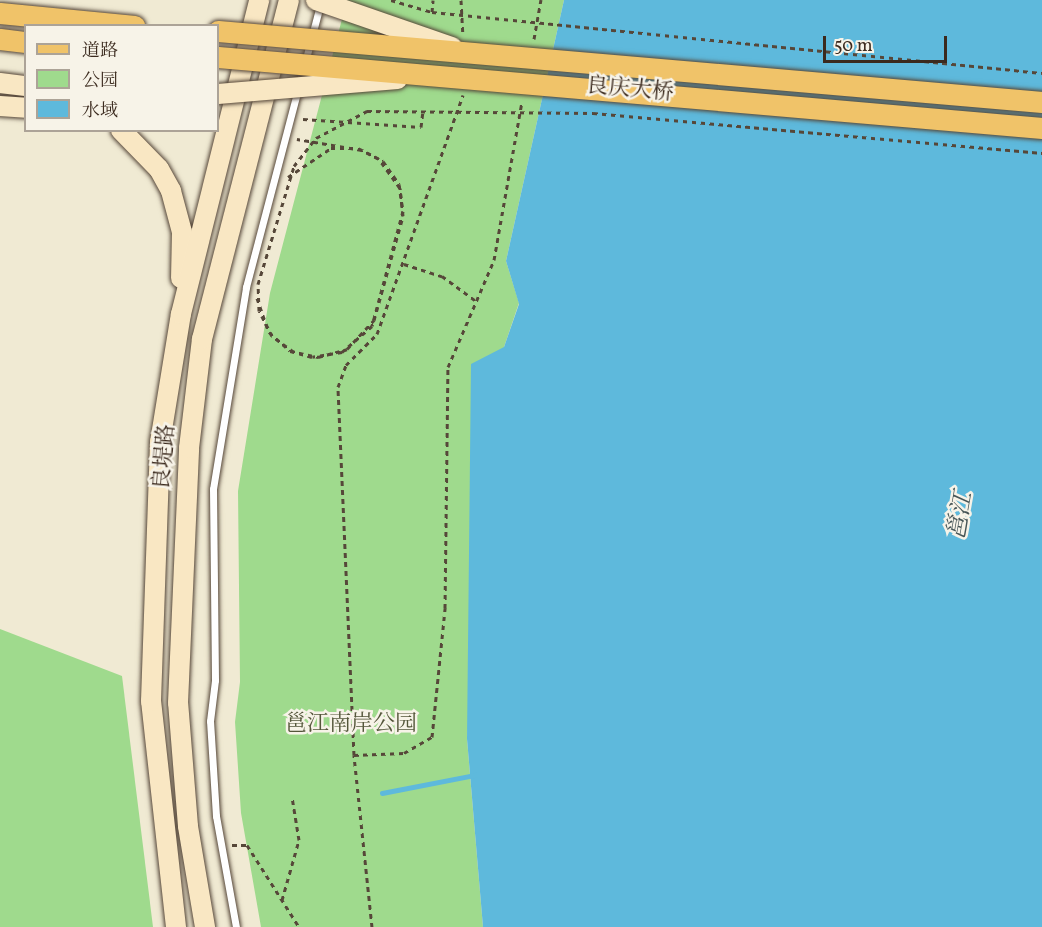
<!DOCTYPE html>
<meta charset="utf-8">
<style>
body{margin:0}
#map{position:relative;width:1042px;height:927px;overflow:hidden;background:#f0ead3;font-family:Vollkorn,"Noto Serif SC",serif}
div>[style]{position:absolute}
.green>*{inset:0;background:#9fda8d}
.water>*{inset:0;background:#5eb9dc}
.stream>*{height:5px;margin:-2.5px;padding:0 2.5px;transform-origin:2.5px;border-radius:2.5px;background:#5eb9dc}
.path>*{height:3px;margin-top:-1.5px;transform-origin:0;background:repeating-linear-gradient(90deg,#564739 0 4.5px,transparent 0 9px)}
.roads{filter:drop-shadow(0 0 2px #564739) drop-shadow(0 0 2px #564739)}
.lane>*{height:7px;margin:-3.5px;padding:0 3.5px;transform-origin:3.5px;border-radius:3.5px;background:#fff}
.secondary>*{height:20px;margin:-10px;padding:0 10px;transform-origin:10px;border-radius:10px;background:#f9e7c3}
.primary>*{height:21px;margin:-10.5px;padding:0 10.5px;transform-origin:10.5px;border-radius:10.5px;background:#f0c369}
.path-bridge>*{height:3px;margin-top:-1.5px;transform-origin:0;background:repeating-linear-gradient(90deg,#564739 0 4.5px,transparent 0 9px)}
.bridges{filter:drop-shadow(0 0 2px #564739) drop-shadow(0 0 2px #564739)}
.secondary-bridge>*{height:20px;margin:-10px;padding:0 10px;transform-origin:10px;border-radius:10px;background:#f9e7c3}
.primary-bridge>*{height:21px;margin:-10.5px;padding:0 10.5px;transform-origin:10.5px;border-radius:10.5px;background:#f0c369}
span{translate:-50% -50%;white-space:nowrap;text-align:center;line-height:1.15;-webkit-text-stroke:5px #f7f3e8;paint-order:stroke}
.street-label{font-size:22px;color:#3b2a1e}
.park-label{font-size:22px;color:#54563a}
.water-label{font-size:24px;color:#465557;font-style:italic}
.legend{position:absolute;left:24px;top:24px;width:195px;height:108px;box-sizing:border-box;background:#f7f3e8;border:2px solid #aca397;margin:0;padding:8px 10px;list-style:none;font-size:18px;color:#3b2a1e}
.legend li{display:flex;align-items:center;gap:12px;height:30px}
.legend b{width:30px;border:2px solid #aca397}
.scale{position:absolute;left:823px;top:36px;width:124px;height:27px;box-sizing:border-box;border:3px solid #3b2a1e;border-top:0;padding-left:8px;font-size:18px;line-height:21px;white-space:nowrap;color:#3b2a1e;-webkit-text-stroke:4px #f7f3e8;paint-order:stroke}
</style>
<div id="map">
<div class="green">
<i style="clip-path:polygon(347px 0,564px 0,506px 261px,519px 303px,504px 347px,467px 739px,483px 927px,261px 927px,241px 813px,235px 722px,240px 682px,238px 491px,270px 293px)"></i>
<i style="clip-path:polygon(0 629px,122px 676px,153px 927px,0 927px)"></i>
</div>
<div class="water">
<i style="clip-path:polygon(564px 0,1042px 0,1042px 927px,483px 927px,467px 739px,471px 364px,504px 347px,519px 304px,506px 261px)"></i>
</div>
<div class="stream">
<i style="left:382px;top:793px;width:95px;rotate:-11deg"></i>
</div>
<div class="path">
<i style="left:391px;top:0;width:43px;rotate:16.3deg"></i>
<i style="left:432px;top:12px;width:12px;rotate:-85deg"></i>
<i style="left:461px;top:0;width:34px;rotate:87deg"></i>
<i style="left:534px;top:39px;width:40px;rotate:-80deg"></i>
<i style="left:303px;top:119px;width:118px;rotate:3.9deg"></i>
<i style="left:421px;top:127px;width:16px;rotate:-83deg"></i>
<i style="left:288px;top:177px;width:52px;rotate:-34deg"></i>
<i style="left:404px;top:264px;width:40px;rotate:18deg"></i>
<i style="left:442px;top:276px;width:42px;rotate:36.3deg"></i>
<i style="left:257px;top:298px;width:36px;rotate:71deg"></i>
<i style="left:269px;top:332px;width:28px;rotate:42deg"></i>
<i style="left:290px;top:351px;width:29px;rotate:12deg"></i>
<i style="left:318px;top:357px;width:30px;rotate:-15deg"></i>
<i style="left:347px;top:349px;width:40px;rotate:-47deg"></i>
<i style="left:374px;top:320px;width:108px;rotate:-74.4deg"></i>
<i style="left:403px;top:216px;width:28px;rotate:-96deg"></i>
<i style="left:400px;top:188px;width:36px;rotate:-126deg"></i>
<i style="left:379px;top:159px;width:19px;rotate:-152deg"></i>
<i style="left:362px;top:150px;width:66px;rotate:-170.4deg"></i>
<i style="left:354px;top:755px;width:50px;rotate:-2.3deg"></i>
<i style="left:404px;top:753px;width:32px;rotate:-30deg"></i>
<i style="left:432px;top:737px;width:130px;rotate:-84.2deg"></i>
<i style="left:445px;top:608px;width:241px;rotate:-89.3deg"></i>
<i style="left:448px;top:367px;width:116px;rotate:-66.7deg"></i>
<i style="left:494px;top:260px;width:160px;rotate:-80deg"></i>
<i style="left:232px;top:845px;width:15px"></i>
<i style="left:247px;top:845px;width:97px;rotate:57.6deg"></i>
<i style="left:282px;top:900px;width:62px;rotate:-74.2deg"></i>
<i style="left:299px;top:840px;width:44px;rotate:-99.2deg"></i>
<i style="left:372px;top:927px;width:173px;rotate:-96deg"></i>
<i style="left:354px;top:755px;width:368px;rotate:-92.5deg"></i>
<i style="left:338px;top:387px;width:23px;rotate:-70deg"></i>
<i style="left:346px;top:365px;width:44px;rotate:-45deg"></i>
<i style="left:377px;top:334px;width:254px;rotate:-70.2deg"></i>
</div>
<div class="roads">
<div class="lane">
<i style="left:236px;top:927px;width:113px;rotate:-100.2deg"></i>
<i style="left:216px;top:816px;width:95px;rotate:-93.6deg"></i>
<i style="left:210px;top:721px;width:41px;rotate:-83deg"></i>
<i style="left:215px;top:680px;width:191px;rotate:-90.6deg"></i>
<i style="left:213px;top:489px;width:205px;rotate:-80.7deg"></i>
<i style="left:246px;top:287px;width:295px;rotate:-75.3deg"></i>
</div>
<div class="secondary">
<i style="left:0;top:83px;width:26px;rotate:7deg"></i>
<i style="left:0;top:106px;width:26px;rotate:4deg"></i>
<i style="left:121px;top:130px;width:54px;rotate:45.7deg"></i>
<i style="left:159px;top:169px;width:25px;rotate:61deg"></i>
<i style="left:171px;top:191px;width:42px;rotate:75deg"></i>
<i style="left:182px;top:232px;width:46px;rotate:91.2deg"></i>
<i style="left:176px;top:927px;width:227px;rotate:-96.3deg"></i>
<i style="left:151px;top:701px;width:259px;rotate:-88deg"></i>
<i style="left:160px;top:442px;width:130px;rotate:-80.7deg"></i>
<i style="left:181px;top:314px;width:324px;rotate:-76deg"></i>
<i style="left:205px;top:927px;width:102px;rotate:-99.6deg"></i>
<i style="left:188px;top:826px;width:123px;rotate:-94.6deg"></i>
<i style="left:178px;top:703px;width:255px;rotate:-87.5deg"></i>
<i style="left:189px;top:448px;width:110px;rotate:-83.2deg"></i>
<i style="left:202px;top:339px;width:350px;rotate:-75.6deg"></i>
</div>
<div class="primary">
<i style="left:0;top:13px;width:135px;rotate:5.5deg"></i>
<i style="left:0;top:39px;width:26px;rotate:7deg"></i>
</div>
</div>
<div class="path-bridge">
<i style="left:432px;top:12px;width:613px;rotate:5.71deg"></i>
<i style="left:331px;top:148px;width:27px"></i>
<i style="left:358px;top:148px;width:28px;rotate:27deg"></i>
<i style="left:383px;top:161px;width:28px;rotate:55deg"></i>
<i style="left:399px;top:184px;width:27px;rotate:82deg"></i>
<i style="left:403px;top:211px;width:119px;rotate:105.1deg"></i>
<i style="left:372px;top:326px;width:40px;rotate:139deg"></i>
<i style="left:342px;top:352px;width:30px;rotate:171deg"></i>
<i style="left:312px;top:357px;width:19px;rotate:-164deg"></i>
<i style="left:294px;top:352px;width:27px;rotate:-144deg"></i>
<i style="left:272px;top:336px;width:28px;rotate:-117deg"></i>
<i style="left:259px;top:311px;width:27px;rotate:-92deg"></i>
<i style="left:258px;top:284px;width:123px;rotate:-73deg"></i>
<i style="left:294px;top:166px;width:36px;rotate:-52deg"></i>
<i style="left:316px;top:138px;width:58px;rotate:-27.9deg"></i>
<i style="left:367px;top:111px;width:226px;rotate:0.5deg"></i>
<i style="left:593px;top:113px;width:451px;rotate:5.1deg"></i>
</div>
<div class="bridges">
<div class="secondary-bridge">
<i style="left:316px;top:0;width:144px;rotate:19.1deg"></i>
<i style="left:218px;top:94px;width:180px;rotate:-4.8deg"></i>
</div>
<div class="primary-bridge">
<i style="left:218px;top:31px;width:827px;rotate:4.92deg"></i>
<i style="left:218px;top:57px;width:827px;rotate:4.92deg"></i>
</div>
</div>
<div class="street-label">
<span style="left:630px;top:90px;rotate:5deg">良庆大桥</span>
<span style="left:165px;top:457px;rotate:-85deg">良堤路</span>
</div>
<div class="park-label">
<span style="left:351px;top:725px">邕江南岸公园</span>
</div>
<div class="water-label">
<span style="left:962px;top:516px;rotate:-80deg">邕江</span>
</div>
<ul class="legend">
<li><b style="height:8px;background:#f0c369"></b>道路</li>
<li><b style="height:16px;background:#9fda8d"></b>公园</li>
<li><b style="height:16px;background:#5eb9dc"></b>水域</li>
</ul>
<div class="scale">50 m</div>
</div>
